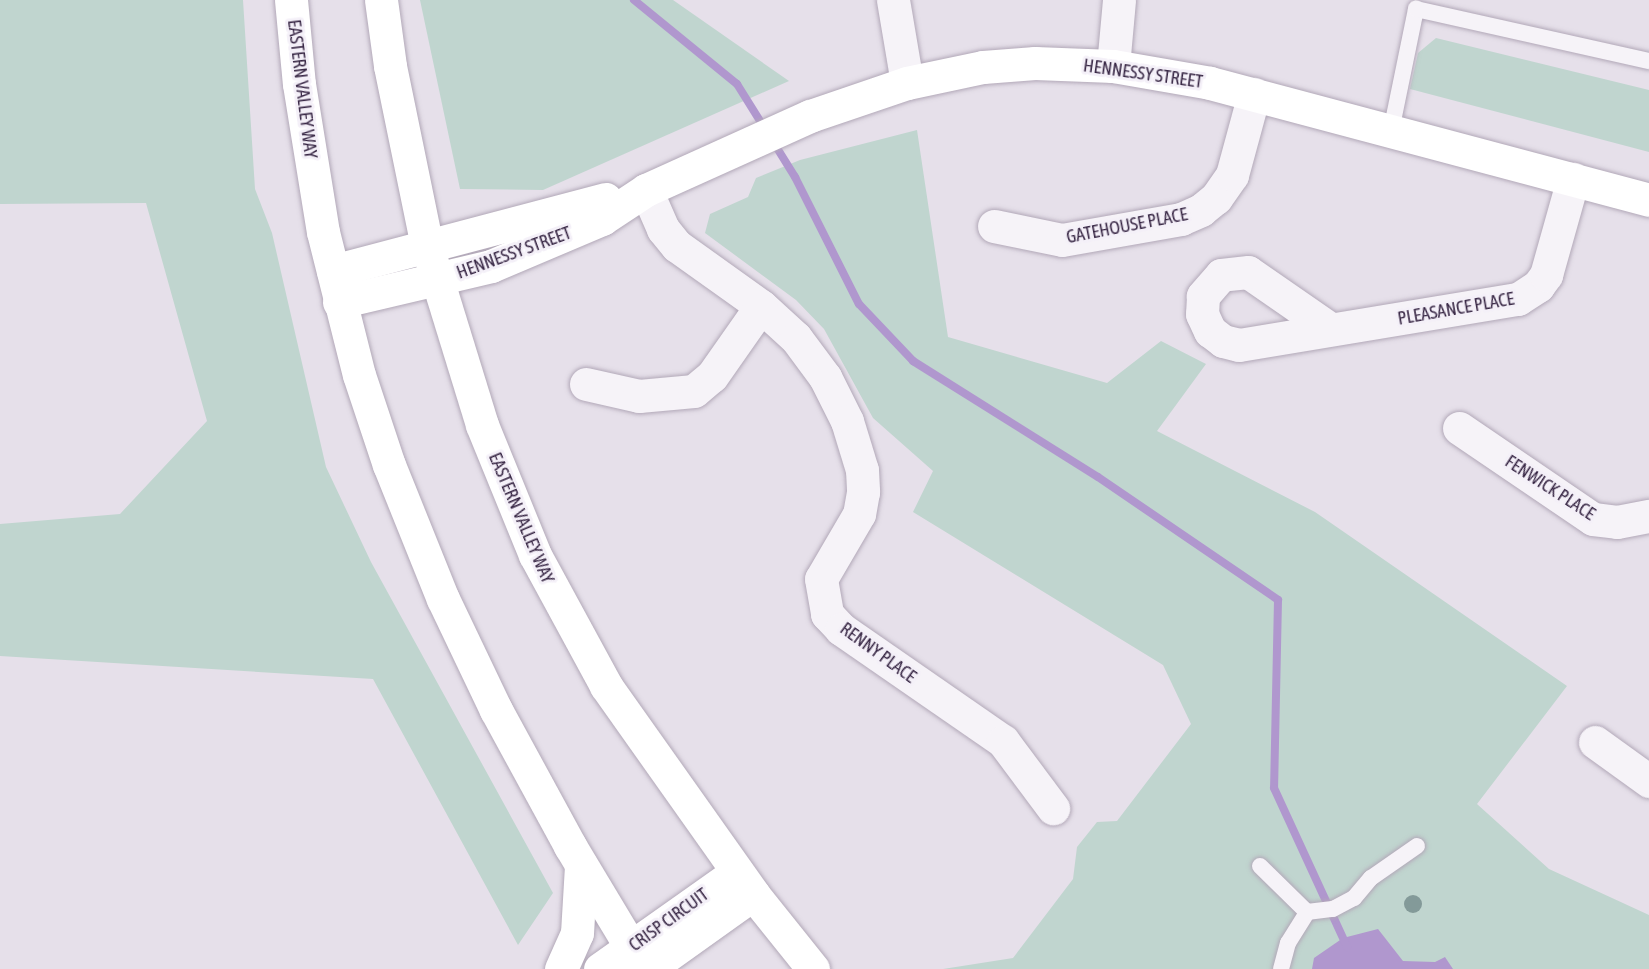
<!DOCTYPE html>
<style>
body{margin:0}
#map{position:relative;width:1649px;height:969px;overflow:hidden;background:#e6e0ea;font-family:"Asap Condensed",sans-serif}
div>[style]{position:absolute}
.green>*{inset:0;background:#c0d5cf}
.water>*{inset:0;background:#b097ce}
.stream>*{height:8px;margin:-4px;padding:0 4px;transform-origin:4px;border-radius:4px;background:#b097ce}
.roads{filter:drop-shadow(0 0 2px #b2a8b8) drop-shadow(0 0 2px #b2a8b8)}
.lane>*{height:16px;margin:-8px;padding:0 8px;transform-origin:8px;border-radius:8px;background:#f6f3f8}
.street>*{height:33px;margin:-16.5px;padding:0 16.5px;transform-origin:16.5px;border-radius:16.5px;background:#f6f3f8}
.secondary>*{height:33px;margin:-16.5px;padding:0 16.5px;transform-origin:16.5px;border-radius:16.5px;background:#fff}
.trees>*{width:18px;height:18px;margin:-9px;border-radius:50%;background:#839a99}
span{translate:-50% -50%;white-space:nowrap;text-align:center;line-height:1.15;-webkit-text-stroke:6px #f4f0f8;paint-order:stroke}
.street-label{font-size:18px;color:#372644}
</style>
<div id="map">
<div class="green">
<i style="clip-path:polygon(0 0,243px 0,255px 189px,272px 233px,326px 467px,371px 562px,553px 893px,518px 945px,373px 679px,0 656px,0 524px,120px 514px,207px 421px,146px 203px,0 204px)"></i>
<i style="clip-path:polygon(420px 0,673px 0,789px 81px,543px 190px,460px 189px)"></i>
<i style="clip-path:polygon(1436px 38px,1649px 90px,1649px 152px,1410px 89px,1418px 53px)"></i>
<i style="clip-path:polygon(917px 130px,948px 337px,1107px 383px,1161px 341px,1206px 364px,1157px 431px,1315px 512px,1567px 686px,1477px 804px,1549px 869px,1649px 915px,1649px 969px,943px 969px,1013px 958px,1073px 879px,1077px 847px,1097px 822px,1117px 821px,1191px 724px,1163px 665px,913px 512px,933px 471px,873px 418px,824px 329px,796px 300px,705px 233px,710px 214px,748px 197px,756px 178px,800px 160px)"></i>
</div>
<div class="water">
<i style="clip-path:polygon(1378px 929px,1403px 961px,1435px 962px,1445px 957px,1453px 969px,1312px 969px,1314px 958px,1343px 938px)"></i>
</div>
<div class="stream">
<i style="left:634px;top:0;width:133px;rotate:39.2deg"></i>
<i style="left:737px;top:84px;width:53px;rotate:58.1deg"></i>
<i style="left:772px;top:140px;width:44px;rotate:58.1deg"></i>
<i style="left:795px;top:177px;width:142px;rotate:63.3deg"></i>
<i style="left:859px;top:304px;width:79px;rotate:46.5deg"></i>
<i style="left:913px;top:361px;width:218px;rotate:32.1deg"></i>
<i style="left:1098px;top:477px;width:218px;rotate:34.3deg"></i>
<i style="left:1278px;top:600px;width:188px;rotate:91.2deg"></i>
<i style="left:1274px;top:788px;width:175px;rotate:65.3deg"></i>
</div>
<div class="roads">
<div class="lane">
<i style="left:1391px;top:131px;width:125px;rotate:-78.4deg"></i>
<i style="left:1416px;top:9px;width:239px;rotate:12.6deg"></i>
<i style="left:1260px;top:866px;width:66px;rotate:44.4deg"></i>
<i style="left:1281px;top:969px;width:27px;rotate:-75deg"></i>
<i style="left:1288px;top:943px;width:36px;rotate:-58deg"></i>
<i style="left:1307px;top:912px;width:26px;rotate:-7deg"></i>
<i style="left:1333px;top:909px;width:24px;rotate:-28deg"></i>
<i style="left:1354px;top:898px;width:26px;rotate:-50deg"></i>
<i style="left:1371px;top:878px;width:56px;rotate:-34.8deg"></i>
</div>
<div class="street">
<i style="left:893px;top:0;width:84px;rotate:80.4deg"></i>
<i style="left:1113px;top:66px;width:66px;rotate:-84.8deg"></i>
<i style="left:646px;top:190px;width:43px;rotate:66.4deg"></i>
<i style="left:663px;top:229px;width:22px;rotate:51deg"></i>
<i style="left:677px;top:246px;width:103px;rotate:35.5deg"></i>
<i style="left:761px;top:306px;width:47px;rotate:42.4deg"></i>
<i style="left:796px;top:338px;width:49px;rotate:53.4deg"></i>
<i style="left:825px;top:377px;width:49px;rotate:63.4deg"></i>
<i style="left:847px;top:421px;width:51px;rotate:73deg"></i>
<i style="left:862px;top:470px;width:22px;rotate:87deg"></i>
<i style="left:863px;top:492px;width:22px;rotate:100deg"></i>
<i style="left:859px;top:514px;width:75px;rotate:120.3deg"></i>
<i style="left:821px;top:579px;width:36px;rotate:80deg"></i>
<i style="left:827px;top:614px;width:21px;rotate:47deg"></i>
<i style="left:841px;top:629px;width:197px;rotate:34.7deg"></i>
<i style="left:1003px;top:741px;width:84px;rotate:53.3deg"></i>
<i style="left:994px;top:226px;width:69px;rotate:11.6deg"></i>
<i style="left:1062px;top:240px;width:121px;rotate:-10deg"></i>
<i style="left:1181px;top:219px;width:22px;rotate:-24deg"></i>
<i style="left:1201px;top:210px;width:19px;rotate:-39deg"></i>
<i style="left:1216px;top:198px;width:28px;rotate:-55deg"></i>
<i style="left:1232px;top:175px;width:84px;rotate:-74.8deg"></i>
<i style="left:1329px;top:328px;width:98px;rotate:-145.3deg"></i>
<i style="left:1248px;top:272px;width:27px;rotate:174deg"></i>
<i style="left:1221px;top:275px;width:28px;rotate:131deg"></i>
<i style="left:1203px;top:296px;width:18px;rotate:93deg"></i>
<i style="left:1202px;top:314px;width:19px;rotate:65deg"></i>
<i style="left:1210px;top:331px;width:16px;rotate:38deg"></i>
<i style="left:1223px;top:341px;width:16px;rotate:14deg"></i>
<i style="left:1239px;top:345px;width:283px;rotate:-9.4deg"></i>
<i style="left:1518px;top:299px;width:24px;rotate:-33deg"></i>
<i style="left:1538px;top:286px;width:14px;rotate:-54deg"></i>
<i style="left:1546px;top:275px;width:100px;rotate:-74.3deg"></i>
<i style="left:586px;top:384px;width:54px;rotate:12.8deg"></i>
<i style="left:639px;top:396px;width:55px;rotate:-5.2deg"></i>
<i style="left:694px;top:391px;width:23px;rotate:-40deg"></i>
<i style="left:712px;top:376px;width:85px;rotate:-55deg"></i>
<i style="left:1459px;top:428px;width:162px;rotate:34.2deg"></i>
<i style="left:1593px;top:519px;width:24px;rotate:7deg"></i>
<i style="left:1617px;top:522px;width:33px;rotate:-11deg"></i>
<i style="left:1595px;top:742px;width:67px;rotate:35.8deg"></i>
</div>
<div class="secondary">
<i style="left:291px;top:0;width:84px;rotate:84.6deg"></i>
<i style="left:299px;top:84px;width:150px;rotate:80.8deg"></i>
<i style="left:323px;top:232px;width:147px;rotate:75.9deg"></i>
<i style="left:359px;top:375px;width:95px;rotate:71.6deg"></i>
<i style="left:389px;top:465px;width:144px;rotate:68.1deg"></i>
<i style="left:443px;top:599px;width:123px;rotate:64.5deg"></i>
<i style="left:496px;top:710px;width:155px;rotate:61.4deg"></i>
<i style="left:570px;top:846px;width:144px;rotate:59deg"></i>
<i style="left:381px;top:0;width:67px;rotate:82.2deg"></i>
<i style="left:390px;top:66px;width:184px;rotate:78.4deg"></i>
<i style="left:427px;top:246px;width:187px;rotate:72.9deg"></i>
<i style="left:482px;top:425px;width:140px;rotate:67.8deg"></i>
<i style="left:535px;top:555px;width:149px;rotate:61.5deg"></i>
<i style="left:606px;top:686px;width:255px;rotate:54.7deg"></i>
<i style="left:753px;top:894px;width:96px;rotate:51.3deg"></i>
<i style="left:333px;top:271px;width:282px;rotate:-14.8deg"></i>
<i style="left:339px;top:302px;width:156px;rotate:-13.3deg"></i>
<i style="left:491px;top:266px;width:121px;rotate:-22.9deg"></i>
<i style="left:602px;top:219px;width:53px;rotate:-33.4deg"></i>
<i style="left:646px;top:190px;width:180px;rotate:-24.3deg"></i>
<i style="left:810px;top:116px;width:102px;rotate:-18.8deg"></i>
<i style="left:907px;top:83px;width:78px;rotate:-11.9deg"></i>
<i style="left:983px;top:67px;width:52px;rotate:-4.4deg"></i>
<i style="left:1035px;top:63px;width:78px;rotate:2.2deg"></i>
<i style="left:1113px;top:66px;width:98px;rotate:9.9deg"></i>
<i style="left:1210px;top:83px;width:454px;rotate:14.9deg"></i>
<i style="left:561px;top:969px;width:39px;rotate:-66deg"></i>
<i style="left:577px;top:933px;width:68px;rotate:-86.6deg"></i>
<i style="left:600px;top:969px;width:168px;rotate:-35.3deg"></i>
<i style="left:648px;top:969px;width:129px;rotate:-35.5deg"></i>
</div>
</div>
<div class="trees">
<i style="left:1413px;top:904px"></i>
</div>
<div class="street-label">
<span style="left:1143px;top:74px;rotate:8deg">HENNESSY STREET</span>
<span style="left:302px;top:89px;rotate:83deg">EASTERN VALLEY WAY</span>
<span style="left:1127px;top:226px;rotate:-11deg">GATEHOUSE PLACE</span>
<span style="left:514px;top:253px;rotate:-20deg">HENNESSY STREET</span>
<span style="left:1456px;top:309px;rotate:-10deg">PLEASANCE PLACE</span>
<span style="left:1550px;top:488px;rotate:33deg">FENWICK PLACE</span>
<span style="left:521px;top:518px;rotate:67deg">EASTERN VALLEY WAY</span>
<span style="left:878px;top:653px;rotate:36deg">RENNY PLACE</span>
<span style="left:669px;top:920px;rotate:-36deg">CRISP CIRCUIT</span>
</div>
</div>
